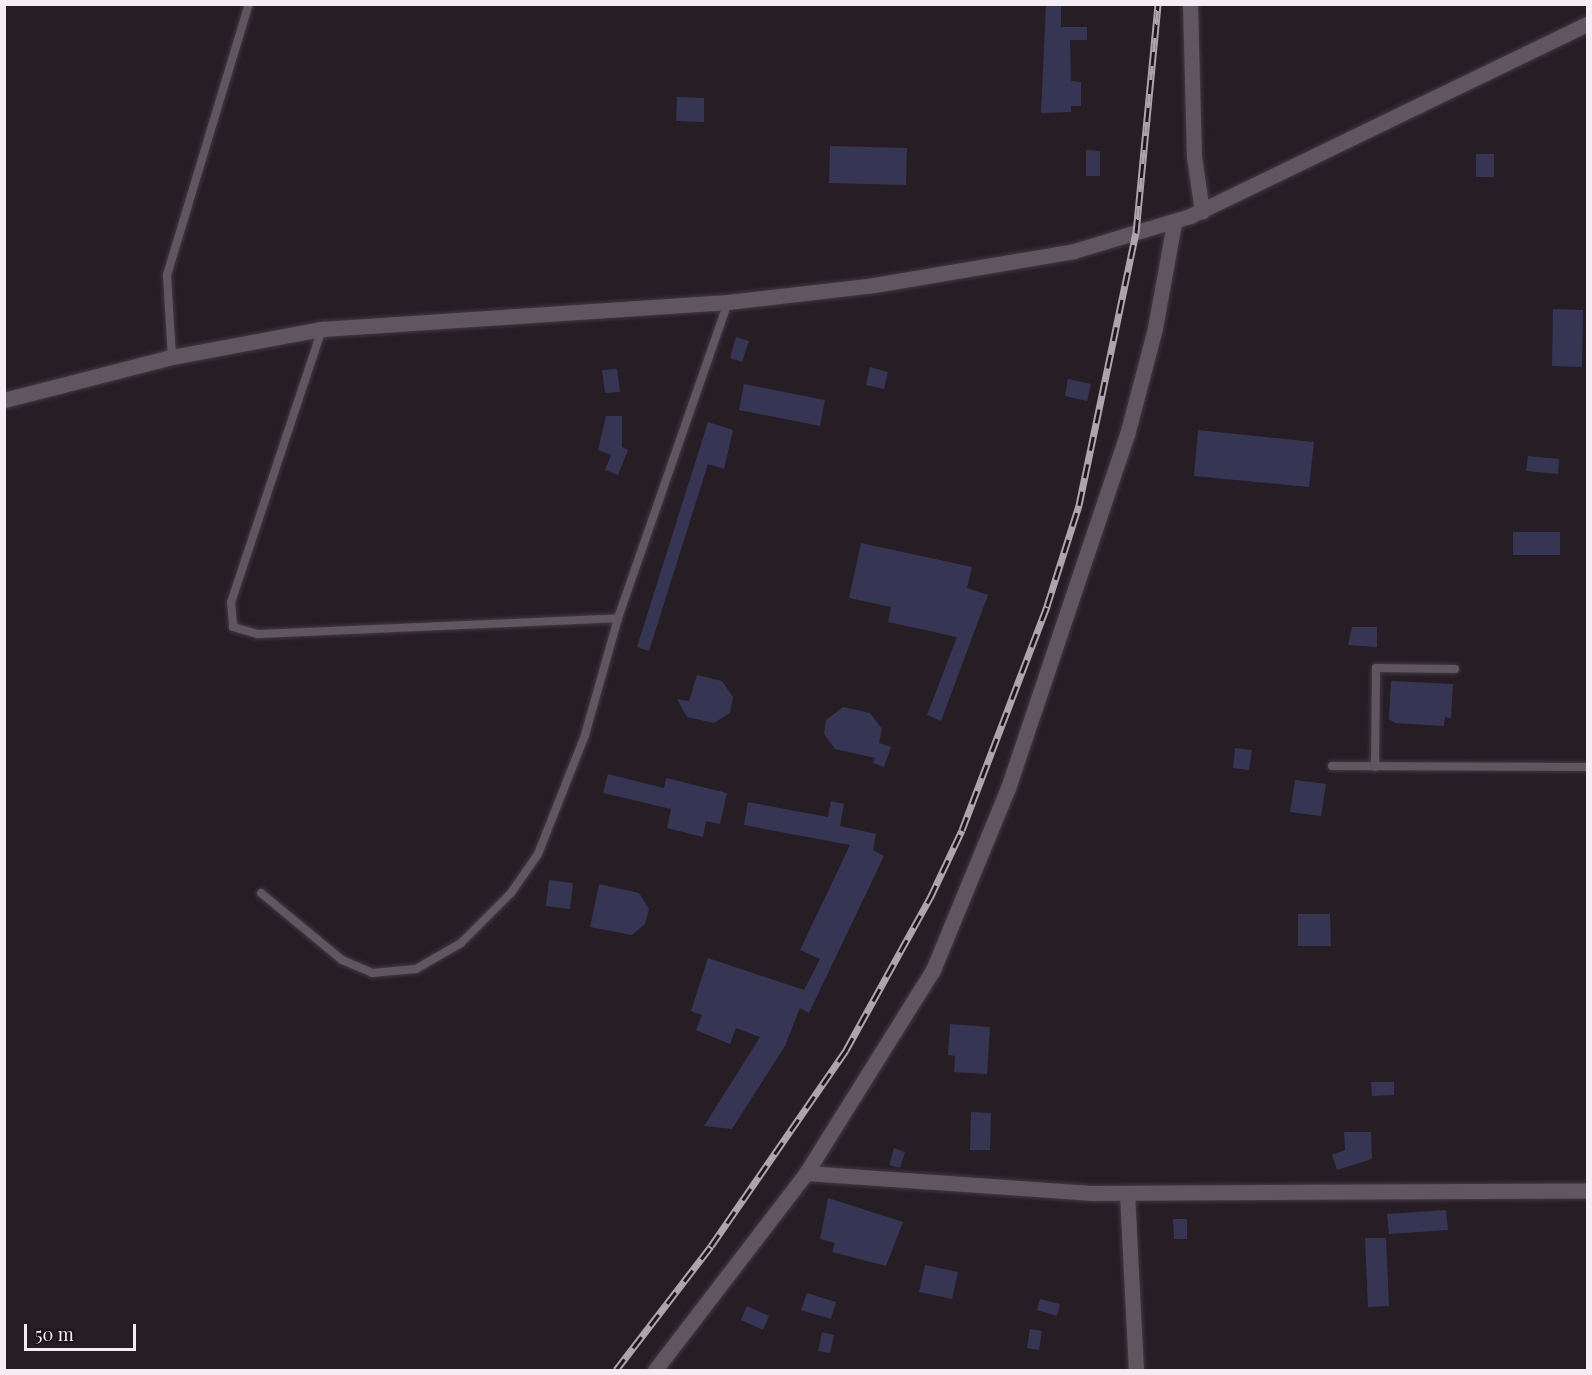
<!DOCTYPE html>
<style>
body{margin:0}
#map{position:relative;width:1592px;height:1375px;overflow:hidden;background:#261d25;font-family:"Playfair Display",serif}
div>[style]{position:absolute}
.building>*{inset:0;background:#363654}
.roads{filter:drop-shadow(0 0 2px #413a40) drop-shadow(0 0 2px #413a40)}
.service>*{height:8px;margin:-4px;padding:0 4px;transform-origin:4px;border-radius:4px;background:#615660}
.minor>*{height:15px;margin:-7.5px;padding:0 7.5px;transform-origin:7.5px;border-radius:7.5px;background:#615660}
.rail>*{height:7px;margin-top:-3.5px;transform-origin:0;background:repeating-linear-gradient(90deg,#1d141c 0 14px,#ada5ac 0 28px);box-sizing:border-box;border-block:2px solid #ada5ac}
span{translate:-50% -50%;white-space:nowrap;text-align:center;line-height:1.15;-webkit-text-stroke:6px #1d141c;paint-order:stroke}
.frame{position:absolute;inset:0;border:6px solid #f4edf3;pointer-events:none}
.scale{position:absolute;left:24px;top:1324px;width:112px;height:27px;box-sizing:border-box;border:3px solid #f4edf3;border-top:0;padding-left:8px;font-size:18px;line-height:21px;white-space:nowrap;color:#f4edf3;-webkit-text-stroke:4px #1d141c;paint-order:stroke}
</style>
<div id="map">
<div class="building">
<i style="clip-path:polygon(1046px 4px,1061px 4px,1061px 27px,1087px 27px,1087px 40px,1070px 40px,1071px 81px,1081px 82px,1081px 106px,1071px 106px,1071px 112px,1041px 113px)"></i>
<i style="clip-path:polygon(677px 97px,704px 98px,704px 122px,676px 121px)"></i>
<i style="clip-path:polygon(830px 146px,907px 148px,906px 185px,829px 183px)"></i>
<i style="clip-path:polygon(1086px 150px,1100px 151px,1100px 176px,1086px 176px)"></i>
<i style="clip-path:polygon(1476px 154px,1494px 154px,1494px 177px,1476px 177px)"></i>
<i style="clip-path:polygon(1553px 309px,1583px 310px,1582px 367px,1552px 366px)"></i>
<i style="clip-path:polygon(736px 337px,749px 341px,742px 362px,730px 358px)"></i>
<i style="clip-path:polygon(870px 367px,888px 372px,884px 389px,866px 385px)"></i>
<i style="clip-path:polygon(617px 369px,620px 392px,605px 393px,602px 370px)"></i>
<i style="clip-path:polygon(1068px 379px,1091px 384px,1087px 401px,1065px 396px)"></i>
<i style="clip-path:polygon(744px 384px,825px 400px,820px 426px,739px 410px)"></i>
<i style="clip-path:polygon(606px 416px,622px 416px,622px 447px,628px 450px,618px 475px,605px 470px,611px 455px,598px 450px)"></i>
<i style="clip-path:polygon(708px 422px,733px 430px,724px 469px,708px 464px,649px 651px,637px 647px)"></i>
<i style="clip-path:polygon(1198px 430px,1314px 442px,1309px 487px,1194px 476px)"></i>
<i style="clip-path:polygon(1528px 456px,1559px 459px,1558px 474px,1526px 471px)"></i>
<i style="clip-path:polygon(1513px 532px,1560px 532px,1560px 555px,1513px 555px)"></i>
<i style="clip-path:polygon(861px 543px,972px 567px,967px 588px,988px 595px,941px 721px,927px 715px,957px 637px,888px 622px,891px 607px,849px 598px)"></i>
<i style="clip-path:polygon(1352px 627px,1377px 627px,1377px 647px,1348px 645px)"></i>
<i style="clip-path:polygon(697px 675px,722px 681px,733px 697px,730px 713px,714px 723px,687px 717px,677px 699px,689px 701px)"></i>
<i style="clip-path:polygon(1391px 681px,1453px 684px,1451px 718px,1445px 717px,1444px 726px,1395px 723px,1389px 719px)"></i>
<i style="clip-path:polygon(843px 707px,870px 713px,882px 729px,879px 743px,891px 747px,884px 767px,873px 763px,875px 758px,835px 749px,824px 734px,826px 720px)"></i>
<i style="clip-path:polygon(1235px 748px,1252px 750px,1249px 770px,1233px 768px)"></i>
<i style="clip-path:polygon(608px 774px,664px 788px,666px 778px,727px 793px,720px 824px,706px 821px,703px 837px,667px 828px,671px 809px,603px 793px)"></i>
<i style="clip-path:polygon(1295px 780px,1326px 784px,1321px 816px,1290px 812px)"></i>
<i style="clip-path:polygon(831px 801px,844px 804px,840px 826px,876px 834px,873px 850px,884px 856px,809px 1013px,800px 1008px,785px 1046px,732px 1129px,704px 1126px,760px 1037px,736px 1028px,730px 1044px,696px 1030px,702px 1015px,691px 1011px,708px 958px,804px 990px,820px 959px,800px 950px,850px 845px,744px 825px,748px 802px,828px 817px)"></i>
<i style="clip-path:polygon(549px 880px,573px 883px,570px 909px,546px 906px)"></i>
<i style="clip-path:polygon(599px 884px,639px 893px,649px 909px,645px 924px,632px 935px,590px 927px)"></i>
<i style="clip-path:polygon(1298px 914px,1330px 914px,1331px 946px,1298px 946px)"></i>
<i style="clip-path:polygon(950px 1024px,990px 1027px,987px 1074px,954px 1072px,955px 1056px,948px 1055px)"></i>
<i style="clip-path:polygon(1371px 1082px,1394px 1082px,1394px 1095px,1372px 1096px)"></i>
<i style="clip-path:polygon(971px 1112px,991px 1113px,990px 1150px,970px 1150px)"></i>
<i style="clip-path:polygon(1344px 1132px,1371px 1132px,1372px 1159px,1337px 1170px,1332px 1155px,1345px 1150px)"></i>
<i style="clip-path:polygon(894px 1148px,905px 1152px,900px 1168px,889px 1165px)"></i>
<i style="clip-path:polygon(828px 1198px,903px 1222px,886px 1266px,832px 1252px,835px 1243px,820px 1239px)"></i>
<i style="clip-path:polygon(1446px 1210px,1448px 1230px,1389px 1234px,1387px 1214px)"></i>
<i style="clip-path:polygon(1173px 1219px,1187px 1219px,1187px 1239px,1174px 1239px)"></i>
<i style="clip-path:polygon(1365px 1238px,1386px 1238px,1389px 1306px,1368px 1307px)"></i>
<i style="clip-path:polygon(925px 1265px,958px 1272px,952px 1299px,919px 1292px)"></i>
<i style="clip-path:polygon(807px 1293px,836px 1302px,831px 1319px,801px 1310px)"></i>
<i style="clip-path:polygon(1040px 1299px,1060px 1304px,1057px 1316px,1037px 1310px)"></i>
<i style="clip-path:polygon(747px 1306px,769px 1316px,763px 1330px,741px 1320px)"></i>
<i style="clip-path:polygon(1030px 1329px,1042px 1331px,1039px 1350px,1027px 1348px)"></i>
<i style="clip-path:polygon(822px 1332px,834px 1335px,830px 1353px,818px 1351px)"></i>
</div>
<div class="roads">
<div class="service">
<i style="left:322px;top:329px;width:288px;rotate:108.4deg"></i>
<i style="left:231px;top:602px;width:25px;rotate:85deg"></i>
<i style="left:233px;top:627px;width:26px;rotate:16deg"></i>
<i style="left:258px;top:634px;width:360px;rotate:-2.5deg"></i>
<i style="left:618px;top:618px;width:335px;rotate:-70.8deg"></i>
<i style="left:172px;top:357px;width:82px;rotate:-93.5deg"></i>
<i style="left:167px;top:275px;width:283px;rotate:-73.2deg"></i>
<i style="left:1332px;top:766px;width:256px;rotate:0.2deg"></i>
<i style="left:1375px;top:767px;width:99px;rotate:-89.4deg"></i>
<i style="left:1376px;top:668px;width:79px;rotate:0.7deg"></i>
<i style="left:261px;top:893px;width:105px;rotate:39.6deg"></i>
<i style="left:342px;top:960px;width:33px;rotate:23deg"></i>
<i style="left:372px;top:973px;width:44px;rotate:-5.2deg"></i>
<i style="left:416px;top:969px;width:52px;rotate:-30deg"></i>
<i style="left:461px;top:943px;width:71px;rotate:-45deg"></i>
<i style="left:511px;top:893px;width:47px;rotate:-55.3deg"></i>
<i style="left:538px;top:854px;width:128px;rotate:-68.4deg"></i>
<i style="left:585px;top:735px;width:122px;rotate:-74.2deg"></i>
</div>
<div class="minor">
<i style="left:1190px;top:4px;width:153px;rotate:88.5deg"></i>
<i style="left:1194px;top:157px;width:55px;rotate:81.6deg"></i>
<i style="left:4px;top:400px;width:173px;rotate:-14.4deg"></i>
<i style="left:172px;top:357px;width:153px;rotate:-10.6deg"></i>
<i style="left:322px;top:329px;width:407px;rotate:-3.8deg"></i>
<i style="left:728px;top:302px;width:147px;rotate:-6.6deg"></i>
<i style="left:874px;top:285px;width:203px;rotate:-9.6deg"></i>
<i style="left:1074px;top:251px;width:121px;rotate:-16.8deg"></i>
<i style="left:1190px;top:216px;width:442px;rotate:-25.8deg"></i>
<i style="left:806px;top:1173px;width:285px;rotate:4deg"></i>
<i style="left:1090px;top:1193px;width:498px;rotate:-0.3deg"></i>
<i style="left:1127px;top:1193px;width:177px;rotate:87.1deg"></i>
<i style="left:655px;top:1370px;width:248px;rotate:-52.5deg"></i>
<i style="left:806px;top:1173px;width:239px;rotate:-58deg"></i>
<i style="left:933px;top:970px;width:197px;rotate:-67.6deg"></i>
<i style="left:1008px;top:788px;width:373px;rotate:-71.4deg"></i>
<i style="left:1127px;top:435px;width:111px;rotate:-75.3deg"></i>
<i style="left:1155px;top:328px;width:107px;rotate:-79.7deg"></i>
</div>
</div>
<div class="rail">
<i style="left:616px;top:1370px;width:156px;rotate:-52.5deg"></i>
<i style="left:711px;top:1246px;width:238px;rotate:-55.4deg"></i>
<i style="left:846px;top:1050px;width:174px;rotate:-61.1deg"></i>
<i style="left:930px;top:898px;width:75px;rotate:-64.8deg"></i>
<i style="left:962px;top:830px;width:240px;rotate:-69.2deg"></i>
<i style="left:1047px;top:606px;width:106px;rotate:-72.4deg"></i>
<i style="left:1079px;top:505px;width:278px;rotate:-78.2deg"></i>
<i style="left:1136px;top:233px;width:230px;rotate:-84.5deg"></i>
</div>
<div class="frame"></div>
<div class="scale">50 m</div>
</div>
